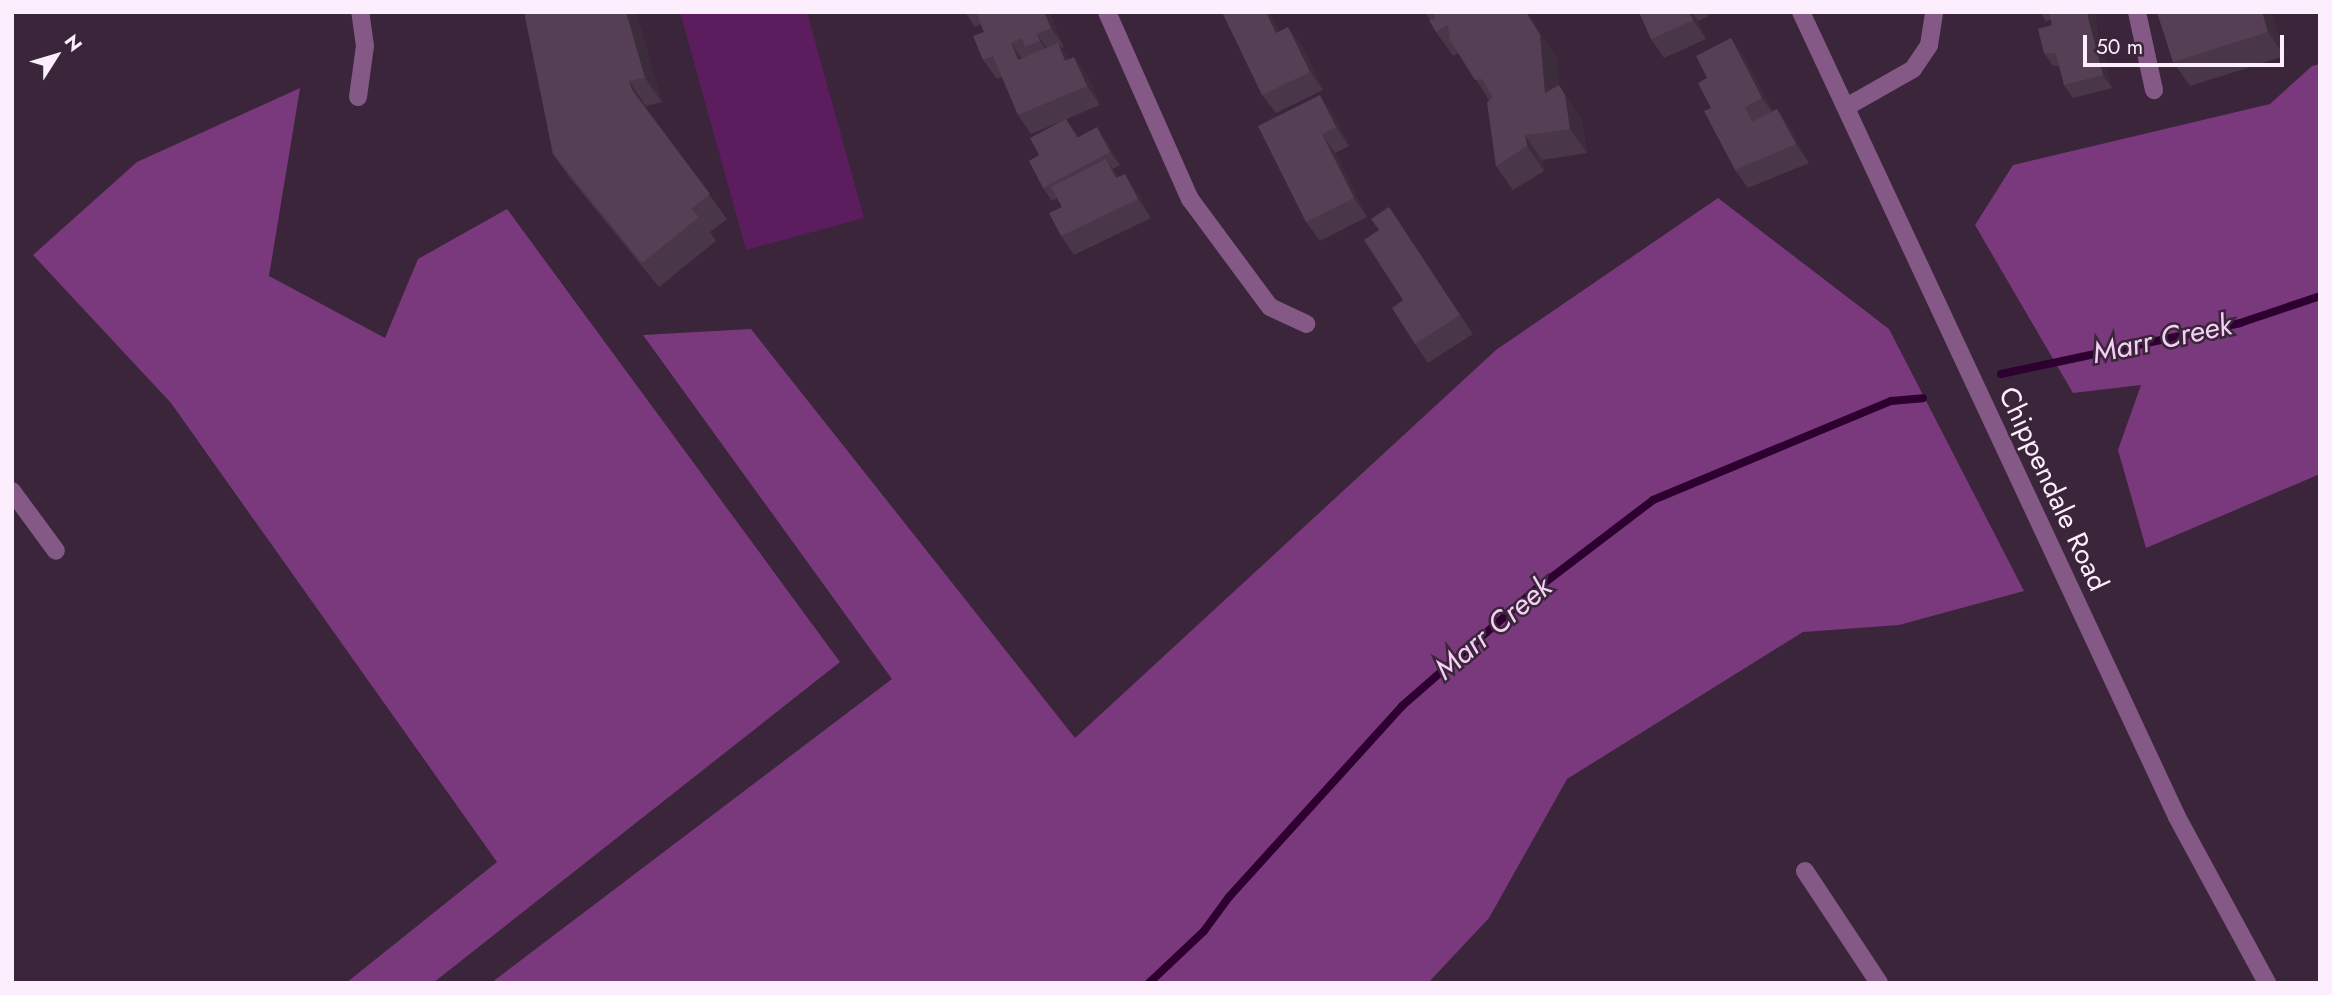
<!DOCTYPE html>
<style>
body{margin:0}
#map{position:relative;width:2332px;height:995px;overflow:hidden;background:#3a253a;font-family:Jost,sans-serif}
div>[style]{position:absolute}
.green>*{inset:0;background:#5b1d5e}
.forest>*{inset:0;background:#7a397c}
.stream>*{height:8px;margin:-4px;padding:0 4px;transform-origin:4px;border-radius:4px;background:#2e0030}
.minor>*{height:18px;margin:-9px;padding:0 9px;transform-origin:9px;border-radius:9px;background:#845985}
.wall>*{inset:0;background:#493649}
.shaded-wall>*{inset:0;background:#3c2c3c}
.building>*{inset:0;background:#553f55}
span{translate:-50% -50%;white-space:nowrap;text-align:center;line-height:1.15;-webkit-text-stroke:5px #3a253a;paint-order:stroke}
.street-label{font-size:28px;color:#fceefc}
.water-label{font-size:30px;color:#f5d0f5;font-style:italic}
.frame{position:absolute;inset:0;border:14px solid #fceefc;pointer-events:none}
.north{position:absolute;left:21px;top:21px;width:70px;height:70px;-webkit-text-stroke:5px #3a253a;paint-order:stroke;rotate:53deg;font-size:19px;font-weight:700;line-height:28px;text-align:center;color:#fceefc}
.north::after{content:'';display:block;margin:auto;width:24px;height:32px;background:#fceefc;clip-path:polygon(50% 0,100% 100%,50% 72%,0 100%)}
.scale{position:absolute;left:2083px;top:35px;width:201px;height:32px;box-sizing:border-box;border:4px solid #fceefc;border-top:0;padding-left:9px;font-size:21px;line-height:24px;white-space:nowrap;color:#fceefc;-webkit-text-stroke:5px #3a253a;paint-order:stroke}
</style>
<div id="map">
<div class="green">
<i style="clip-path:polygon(680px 12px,807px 12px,864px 218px,746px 250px)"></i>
</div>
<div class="forest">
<i style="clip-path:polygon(2320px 64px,2320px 474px,2146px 548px,2118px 450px,2141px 385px,2073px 393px,1975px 225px,2013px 165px,2270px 104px,2312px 66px)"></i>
<i style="clip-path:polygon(300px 88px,269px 276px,385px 338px,418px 259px,507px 209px,840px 662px,433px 983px,346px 983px,497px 862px,171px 403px,33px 255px,137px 162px)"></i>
<i style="clip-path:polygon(1718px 198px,1889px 329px,2024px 591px,1899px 625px,1803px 632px,1567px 779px,1489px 918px,1428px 983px,491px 983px,892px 679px,643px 335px,751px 329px,1075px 738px,1496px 350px)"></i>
</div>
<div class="stream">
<i style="left:2001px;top:374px;width:244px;rotate:-12deg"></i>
<i style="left:2240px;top:323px;width:84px;rotate:-18.6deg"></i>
<i style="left:1149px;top:983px;width:76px;rotate:-43.4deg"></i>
<i style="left:1204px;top:931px;width:42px;rotate:-53.7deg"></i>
<i style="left:1229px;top:897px;width:258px;rotate:-47.8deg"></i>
<i style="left:1402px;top:706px;width:176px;rotate:-41.1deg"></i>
<i style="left:1535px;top:590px;width:148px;rotate:-37.3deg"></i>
<i style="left:1653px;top:500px;width:258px;rotate:-22.6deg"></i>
<i style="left:1891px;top:401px;width:32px;rotate:-5deg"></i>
</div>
<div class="minor">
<i style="left:1107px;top:12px;width:205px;rotate:66.1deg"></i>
<i style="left:1190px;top:199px;width:134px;rotate:53.5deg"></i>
<i style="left:1270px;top:307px;width:40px;rotate:25deg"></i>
<i style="left:1801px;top:12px;width:888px;rotate:64.96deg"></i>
<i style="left:2177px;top:817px;width:189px;rotate:61.5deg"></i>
<i style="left:2137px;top:12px;width:80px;rotate:77.7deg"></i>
<i style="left:358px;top:97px;width:51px;rotate:-82.2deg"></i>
<i style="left:365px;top:46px;width:34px;rotate:-98deg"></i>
<i style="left:1848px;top:106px;width:75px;rotate:-29.6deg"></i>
<i style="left:1913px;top:69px;width:29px;rotate:-56deg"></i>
<i style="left:1929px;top:45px;width:33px;rotate:-81deg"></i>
<i style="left:12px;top:491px;width:74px;rotate:53.7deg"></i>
<i style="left:1805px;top:871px;width:134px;rotate:56.5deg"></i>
</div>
<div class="wall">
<i style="clip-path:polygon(636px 12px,662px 102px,646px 106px,648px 111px,727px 219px,710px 232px,716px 241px,659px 287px,570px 178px,553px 154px)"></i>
<i style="clip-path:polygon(965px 12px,1049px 12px,1064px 47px,1061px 48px,1069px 59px,1088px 76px,1100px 105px,1031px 134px,1018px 115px,1002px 77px,997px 79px,983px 60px,984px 32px,981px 24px,975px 27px)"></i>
<i style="clip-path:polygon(1425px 12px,1527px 12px,1557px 59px,1559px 86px,1582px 120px,1587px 153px,1542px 160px,1544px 171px,1513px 190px,1496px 166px,1489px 100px,1459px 53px,1453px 56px,1436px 32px,1430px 20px)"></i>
<i style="clip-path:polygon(1639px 12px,1707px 12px,1709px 16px,1698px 21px,1706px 39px,1664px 58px,1651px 39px)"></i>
<i style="clip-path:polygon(2040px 12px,2095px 12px,2098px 35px,2112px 88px,2073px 98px,2064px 85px,2059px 66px,2053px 66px,2044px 53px,2052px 25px,2051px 20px,2046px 21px)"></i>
<i style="clip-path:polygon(2157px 12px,2271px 12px,2285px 56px,2190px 86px,2173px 62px)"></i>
<i style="clip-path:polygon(1288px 27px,1302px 46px,1323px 90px,1276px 113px,1262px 95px,1279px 32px)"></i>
<i style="clip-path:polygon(1731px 38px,1744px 57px,1773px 111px,1777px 109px,1790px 128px,1809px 163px,1748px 188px,1735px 170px,1711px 108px)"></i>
<i style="clip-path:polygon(1333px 114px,1349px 146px,1335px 153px,1367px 217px,1320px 241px,1306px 222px,1258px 126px)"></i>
<i style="clip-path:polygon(1066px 119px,1078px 137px,1106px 140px,1120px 165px,1113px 169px,1119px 177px,1138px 193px,1151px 218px,1074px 255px,1061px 236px,1062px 207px,1057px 198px,1052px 201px,1043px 188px,1039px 155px)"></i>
<i style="clip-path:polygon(1389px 207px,1473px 334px,1428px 363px,1415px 344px,1403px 300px,1379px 230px)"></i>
</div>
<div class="shaded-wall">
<i style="clip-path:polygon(626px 12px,636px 12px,662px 102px,645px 78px)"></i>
<i style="clip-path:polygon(1044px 12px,1049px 12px,1064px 47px,1051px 28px)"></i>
<i style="clip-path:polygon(1266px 12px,1270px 12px,1289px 52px,1276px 33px)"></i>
<i style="clip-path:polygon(1526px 12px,1527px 12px,1557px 59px,1559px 86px,1582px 120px,1587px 153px,1545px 93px)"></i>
<i style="clip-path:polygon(1689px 12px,1692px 12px,1698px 21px,1706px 39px,1693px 20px)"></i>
<i style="clip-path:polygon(2087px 12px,2095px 12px,2098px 35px,2112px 88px,2103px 75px,2089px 22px)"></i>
<i style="clip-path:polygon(2262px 12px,2271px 12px,2285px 56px,2268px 32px)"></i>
<i style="clip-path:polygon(1288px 27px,1302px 46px,1323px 90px,1310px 72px)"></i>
<i style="clip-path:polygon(1037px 34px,1050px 53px,1053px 60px,1040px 41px)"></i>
<i style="clip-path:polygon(1731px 38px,1744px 57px,1776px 117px,1762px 98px)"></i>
<i style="clip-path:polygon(1011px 43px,1024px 62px,1018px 60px)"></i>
<i style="clip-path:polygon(1058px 43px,1071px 62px,1065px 61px)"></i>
<i style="clip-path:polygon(1074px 57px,1088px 76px,1100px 105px,1087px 86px)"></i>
<i style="clip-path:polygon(629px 81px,646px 106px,649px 114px,632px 90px)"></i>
<i style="clip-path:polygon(1320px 95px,1333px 114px,1349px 146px,1336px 127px)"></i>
<i style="clip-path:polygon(1777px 109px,1790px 128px,1809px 163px,1796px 144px)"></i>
<i style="clip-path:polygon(1097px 127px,1106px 140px,1120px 165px,1110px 152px)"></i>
<i style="clip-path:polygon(1322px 134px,1335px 153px,1367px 217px,1354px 198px)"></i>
<i style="clip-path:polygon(1525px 135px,1542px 160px,1544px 171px,1527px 146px)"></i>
<i style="clip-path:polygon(1106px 159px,1119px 178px,1116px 178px)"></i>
<i style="clip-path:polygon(1125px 174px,1138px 193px,1151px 218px,1138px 199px)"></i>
<i style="clip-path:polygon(1389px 207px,1402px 226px,1473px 334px,1460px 315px)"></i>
</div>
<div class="building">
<i style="clip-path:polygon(524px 12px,626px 12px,645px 78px,629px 81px,632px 90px,710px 194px,691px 209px,699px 217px,642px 263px,553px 154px)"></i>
<i style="clip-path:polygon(976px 12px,1044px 12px,1051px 28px,1037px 34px,1040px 41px,1025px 47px,1022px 38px,1011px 43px,1018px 60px,1058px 43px,1065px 61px,1074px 57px,1087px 86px,1018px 115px,993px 56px,983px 60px,973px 36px,984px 32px)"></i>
<i style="clip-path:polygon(1222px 12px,1266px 12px,1276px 33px,1288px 27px,1310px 72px,1262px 95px)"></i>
<i style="clip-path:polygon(1434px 12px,1526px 12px,1540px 35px,1545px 93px,1559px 85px,1565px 95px,1570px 129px,1525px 135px,1527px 146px,1496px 166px,1487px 102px,1493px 98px,1482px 79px,1475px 80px,1450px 40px,1448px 25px,1436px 32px,1429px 20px,1435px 19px)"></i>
<i style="clip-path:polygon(1639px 12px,1689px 12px,1693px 20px,1651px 39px)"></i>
<i style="clip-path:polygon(2049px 12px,2087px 12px,2089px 22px,2103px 75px,2064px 85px,2056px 53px,2044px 53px,2038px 29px,2052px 25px)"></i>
<i style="clip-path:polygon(2157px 12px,2262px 12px,2268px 32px,2173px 62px)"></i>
<i style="clip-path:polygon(1731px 38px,1762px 98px,1745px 107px,1752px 122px,1777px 109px,1796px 144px,1735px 170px,1704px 111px,1711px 108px,1698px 83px,1707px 78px,1696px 56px)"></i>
<i style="clip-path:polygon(1320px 95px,1336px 127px,1322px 134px,1354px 198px,1306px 222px,1258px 126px)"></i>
<i style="clip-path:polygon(1066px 119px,1077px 138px,1097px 127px,1110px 152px,1043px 188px,1029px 161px,1039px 155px,1030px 138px)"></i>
<i style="clip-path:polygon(1106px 159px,1116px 178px,1125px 174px,1138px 199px,1061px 236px,1049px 213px,1062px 207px,1051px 187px)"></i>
<i style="clip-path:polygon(1389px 207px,1460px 315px,1415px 344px,1392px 308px,1403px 300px,1364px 240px,1379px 230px,1371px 219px)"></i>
</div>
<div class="street-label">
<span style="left:2053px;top:489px;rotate:65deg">Chippendale Road</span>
</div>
<div class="water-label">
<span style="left:2162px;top:339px;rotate:-12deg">Marr Creek</span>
<span style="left:1493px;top:628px;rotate:-40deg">Marr Creek</span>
</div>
<div class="frame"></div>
<div class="north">N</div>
<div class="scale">50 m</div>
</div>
